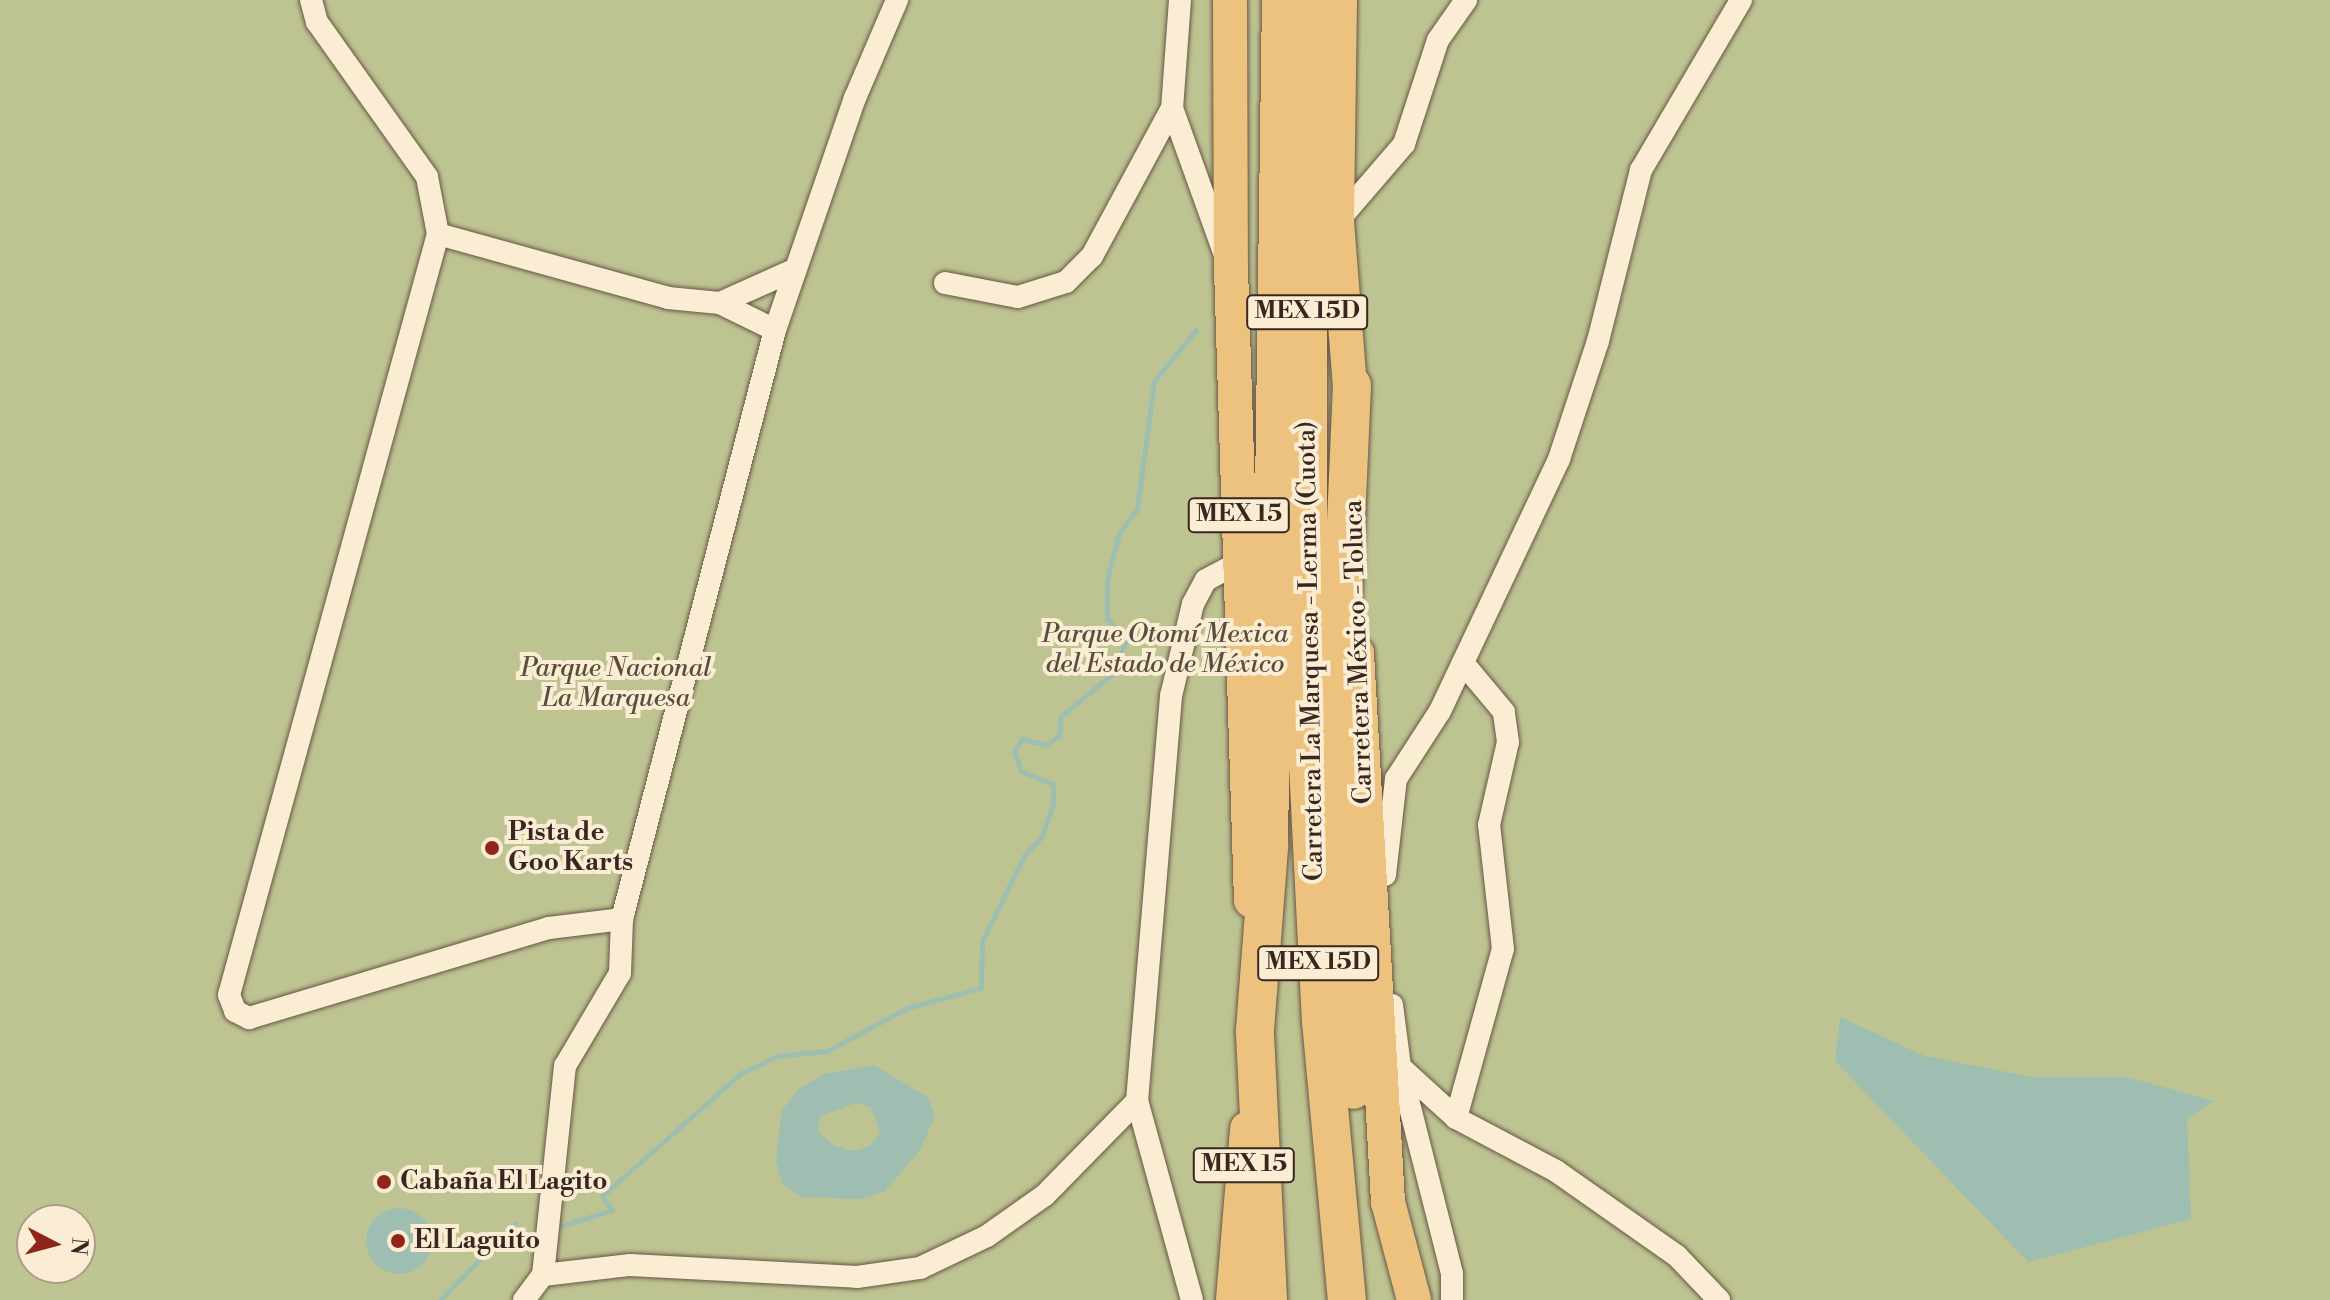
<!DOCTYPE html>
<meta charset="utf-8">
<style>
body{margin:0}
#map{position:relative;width:2330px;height:1300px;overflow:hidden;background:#f8e3bc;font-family:"Libre Bodoni",serif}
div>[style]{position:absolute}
.green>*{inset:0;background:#bdc491}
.water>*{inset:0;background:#9dbeb0}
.round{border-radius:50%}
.stream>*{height:5px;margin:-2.5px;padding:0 2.5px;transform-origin:2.5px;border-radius:2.5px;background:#9dbeb0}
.roads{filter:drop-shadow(0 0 2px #685647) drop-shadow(0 0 2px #685647)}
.minor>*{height:22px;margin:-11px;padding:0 11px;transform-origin:11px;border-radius:11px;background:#faedd3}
.primary>*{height:34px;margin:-17px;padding:0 17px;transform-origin:17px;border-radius:17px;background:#ecc27e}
.motorway>*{height:38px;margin:-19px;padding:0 19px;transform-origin:19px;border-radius:19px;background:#ecc27e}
.dots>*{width:22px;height:22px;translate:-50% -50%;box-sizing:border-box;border:4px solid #faedd3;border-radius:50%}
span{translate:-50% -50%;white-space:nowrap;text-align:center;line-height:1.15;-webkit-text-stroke:8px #faedd3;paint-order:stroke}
.shield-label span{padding:2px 6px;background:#faedd3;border:2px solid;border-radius:6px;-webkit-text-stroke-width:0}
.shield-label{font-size:24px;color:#382720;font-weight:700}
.park-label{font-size:26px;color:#594e3c;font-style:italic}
.street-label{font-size:26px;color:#382720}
.poi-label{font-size:26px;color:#382720;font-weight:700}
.left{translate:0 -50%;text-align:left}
.north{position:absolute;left:16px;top:1204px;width:80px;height:80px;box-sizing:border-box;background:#faedd3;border:2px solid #ac9e8b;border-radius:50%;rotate:96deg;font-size:22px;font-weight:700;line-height:32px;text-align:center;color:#382720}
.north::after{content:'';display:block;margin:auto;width:28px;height:36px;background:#8f2418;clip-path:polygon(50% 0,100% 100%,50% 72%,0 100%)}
</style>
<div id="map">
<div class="green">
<i style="clip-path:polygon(evenodd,0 0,2330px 0,2330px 1300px,0 1300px,0 0,32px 1220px,80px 1220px,80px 1268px,32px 1268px,32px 1220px)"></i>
</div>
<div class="water">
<i style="clip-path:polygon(1840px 1017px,1925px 1056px,2032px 1077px,2127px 1077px,2214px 1101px,2187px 1119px,2191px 1219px,2028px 1262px,1835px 1061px)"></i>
<i style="clip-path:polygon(evenodd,874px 1065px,929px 1098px,935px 1116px,920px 1150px,884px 1192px,860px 1199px,802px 1197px,783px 1185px,776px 1161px,782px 1110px,799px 1089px,824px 1074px,874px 1065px,856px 1103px,871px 1107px,880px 1133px,870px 1146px,853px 1151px,833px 1145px,818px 1131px,820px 1116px,856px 1103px)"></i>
<i class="round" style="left:366px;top:1208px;width:66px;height:66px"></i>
</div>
<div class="stream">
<i style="left:561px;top:1226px;width:53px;rotate:-17.4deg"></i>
<i style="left:612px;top:1210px;width:17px;rotate:-126deg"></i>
<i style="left:602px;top:1196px;width:184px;rotate:-41.5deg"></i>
<i style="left:740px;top:1074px;width:41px;rotate:-25.9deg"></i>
<i style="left:777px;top:1056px;width:50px;rotate:-5.7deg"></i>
<i style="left:827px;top:1051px;width:91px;rotate:-28.3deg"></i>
<i style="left:907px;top:1008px;width:77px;rotate:-15.1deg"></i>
<i style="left:981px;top:988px;width:47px;rotate:-88.8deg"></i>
<i style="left:982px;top:941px;width:95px;rotate:-63.7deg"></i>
<i style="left:1024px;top:856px;width:27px;rotate:-48deg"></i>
<i style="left:1042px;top:836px;width:34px;rotate:-71deg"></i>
<i style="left:1053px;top:804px;width:20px;rotate:-90deg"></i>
<i style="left:1053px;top:784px;width:35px;rotate:-158deg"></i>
<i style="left:1021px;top:771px;width:21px;rotate:-109deg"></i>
<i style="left:1014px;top:751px;width:14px;rotate:-56deg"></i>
<i style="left:1022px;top:739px;width:25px;rotate:14deg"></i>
<i style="left:1046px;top:745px;width:16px;rotate:-35deg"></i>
<i style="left:1059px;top:736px;width:20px;rotate:-84deg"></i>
<i style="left:1061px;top:716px;width:68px;rotate:-39.1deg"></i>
<i style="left:1114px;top:673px;width:35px;rotate:-70deg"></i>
<i style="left:1126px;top:640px;width:29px;rotate:-131deg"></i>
<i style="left:1107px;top:618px;width:38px;rotate:-90deg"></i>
<i style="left:1107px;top:580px;width:49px;rotate:-75.7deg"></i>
<i style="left:1119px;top:533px;width:30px;rotate:-53deg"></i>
<i style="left:1137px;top:509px;width:129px;rotate:-82.4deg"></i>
<i style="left:1154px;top:381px;width:66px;rotate:-50.5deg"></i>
<i style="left:440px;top:1300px;width:107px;rotate:-45.4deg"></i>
</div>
<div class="roads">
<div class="minor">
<i style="left:311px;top:0;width:23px;rotate:75deg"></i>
<i style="left:317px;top:22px;width:190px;rotate:54.6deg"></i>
<i style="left:427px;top:177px;width:58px;rotate:79.1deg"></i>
<i style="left:438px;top:234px;width:789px;rotate:105.36deg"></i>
<i style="left:229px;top:995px;width:17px;rotate:69deg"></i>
<i style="left:235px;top:1011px;width:16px;rotate:27deg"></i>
<i style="left:249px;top:1018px;width:313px;rotate:-16.7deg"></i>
<i style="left:549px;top:928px;width:74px;rotate:-7deg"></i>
<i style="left:1180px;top:0;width:108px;rotate:94.2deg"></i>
<i style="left:1172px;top:108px;width:163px;rotate:70.2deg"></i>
<i style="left:1337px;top:222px;width:103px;rotate:-49.3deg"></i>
<i style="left:1404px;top:144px;width:109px;rotate:-71.9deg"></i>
<i style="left:1438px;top:40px;width:49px;rotate:-55deg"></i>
<i style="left:438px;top:234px;width:239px;rotate:15.5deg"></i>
<i style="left:668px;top:298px;width:52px;rotate:5.5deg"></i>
<i style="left:720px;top:303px;width:61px;rotate:26.1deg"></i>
<i style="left:945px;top:283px;width:74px;rotate:10.9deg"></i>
<i style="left:1018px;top:297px;width:50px;rotate:-17.4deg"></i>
<i style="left:1066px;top:282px;width:37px;rotate:-45deg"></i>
<i style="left:1092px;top:256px;width:168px;rotate:-61.6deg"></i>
<i style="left:720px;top:303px;width:83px;rotate:-24.1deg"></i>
<i style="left:1385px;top:875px;width:97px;rotate:-83.5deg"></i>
<i style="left:1396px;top:779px;width:81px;rotate:-57.1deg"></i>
<i style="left:1440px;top:711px;width:279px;rotate:-64.7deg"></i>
<i style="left:1559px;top:459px;width:124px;rotate:-71.7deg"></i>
<i style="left:1598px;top:341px;width:176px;rotate:-75.9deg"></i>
<i style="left:1641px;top:170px;width:197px;rotate:-59.5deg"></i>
<i style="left:1392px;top:1005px;width:63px;rotate:82.6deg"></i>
<i style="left:1400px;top:1067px;width:76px;rotate:42.3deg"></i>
<i style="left:1456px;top:1118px;width:113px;rotate:27.9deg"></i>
<i style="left:1556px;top:1171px;width:148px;rotate:35.1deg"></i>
<i style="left:1677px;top:1256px;width:61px;rotate:46.3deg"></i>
<i style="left:1400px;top:1068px;width:212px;rotate:75.8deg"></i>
<i style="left:1452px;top:1274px;width:26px;rotate:90deg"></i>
<i style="left:1456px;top:1118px;width:175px;rotate:-74.5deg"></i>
<i style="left:1503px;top:949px;width:125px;rotate:-96.4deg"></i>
<i style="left:1489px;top:825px;width:85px;rotate:-77.1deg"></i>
<i style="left:1508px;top:742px;width:30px;rotate:-98deg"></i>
<i style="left:1504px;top:712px;width:64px;rotate:-129.9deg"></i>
<i style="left:543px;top:1275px;width:88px;rotate:-6.6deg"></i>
<i style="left:630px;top:1265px;width:227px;rotate:3deg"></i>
<i style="left:857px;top:1277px;width:64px;rotate:-8.1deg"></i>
<i style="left:920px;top:1268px;width:74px;rotate:-25.5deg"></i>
<i style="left:987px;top:1236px;width:71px;rotate:-35.3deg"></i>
<i style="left:1045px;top:1195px;width:132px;rotate:-45.6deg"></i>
<i style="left:524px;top:1300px;width:31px;rotate:-53deg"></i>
<i style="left:543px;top:1275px;width:210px;rotate:-84deg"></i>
<i style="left:565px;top:1066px;width:108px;rotate:-59.4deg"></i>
<i style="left:620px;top:973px;width:54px;rotate:-87.9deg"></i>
<i style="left:622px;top:919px;width:609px;rotate:-75.44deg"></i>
<i style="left:775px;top:330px;width:245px;rotate:-71deg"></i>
<i style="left:855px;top:98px;width:107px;rotate:-66.8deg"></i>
<i style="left:1192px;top:1300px;width:206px;rotate:-105.4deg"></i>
<i style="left:1137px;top:1101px;width:406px;rotate:-85.2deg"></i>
<i style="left:1171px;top:696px;width:95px;rotate:-76.6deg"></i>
<i style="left:1193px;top:604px;width:27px;rotate:-62deg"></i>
<i style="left:1206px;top:580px;width:38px;rotate:-28deg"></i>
</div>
<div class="primary">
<i style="left:1230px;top:0;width:268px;rotate:89.8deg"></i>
<i style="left:1231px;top:268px;width:633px;rotate:88.19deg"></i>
<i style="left:1340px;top:0;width:222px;rotate:90.8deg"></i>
<i style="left:1337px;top:222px;width:191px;rotate:85.5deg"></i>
<i style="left:1357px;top:653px;width:550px;rotate:86.77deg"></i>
<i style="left:1388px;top:1202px;width:101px;rotate:75.1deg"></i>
<i style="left:1233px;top:1300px;width:172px;rotate:-85.3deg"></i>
</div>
<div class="motorway">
<i style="left:1308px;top:0;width:766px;rotate:90deg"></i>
<i style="left:1308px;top:766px;width:255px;rotate:87.1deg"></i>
<i style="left:1321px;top:1021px;width:280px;rotate:84.7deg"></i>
<i style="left:1352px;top:385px;width:324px;rotate:92.5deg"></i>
<i style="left:1338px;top:709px;width:381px;rotate:87.7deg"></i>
<i style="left:1268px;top:1300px;width:270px;rotate:-92.8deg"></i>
<i style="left:1255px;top:1030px;width:185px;rotate:-85.6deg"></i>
<i style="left:1269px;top:846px;width:846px;rotate:-89.19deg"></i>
</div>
</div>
<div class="dots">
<i style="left:492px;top:848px;background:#8f2418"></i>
<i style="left:384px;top:1182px;background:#8f2418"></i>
<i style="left:398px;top:1241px;background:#8f2418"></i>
</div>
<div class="shield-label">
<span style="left:1307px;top:312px">MEX 15D</span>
<span style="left:1239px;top:515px">MEX 15</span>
<span style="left:1318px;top:963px">MEX 15D</span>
<span style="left:1244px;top:1165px">MEX 15</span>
</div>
<div class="park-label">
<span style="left:1165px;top:650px">Parque Otomí Mexica<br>del Estado de México</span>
<span style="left:616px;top:684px">Parque Nacional<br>La Marquesa</span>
</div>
<div class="street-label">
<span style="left:1311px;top:651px;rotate:-91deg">Carretera La Marquesa - Lerma (Cuota)</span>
<span style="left:1359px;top:652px;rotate:-92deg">Carretera México - Toluca</span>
</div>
<div class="poi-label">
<span class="left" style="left:508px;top:848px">Pista de<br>Goo Karts</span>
<span class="left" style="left:400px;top:1182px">Cabaña El Lagito</span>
<span class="left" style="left:414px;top:1241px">El Laguito</span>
</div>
<div class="north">N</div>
</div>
